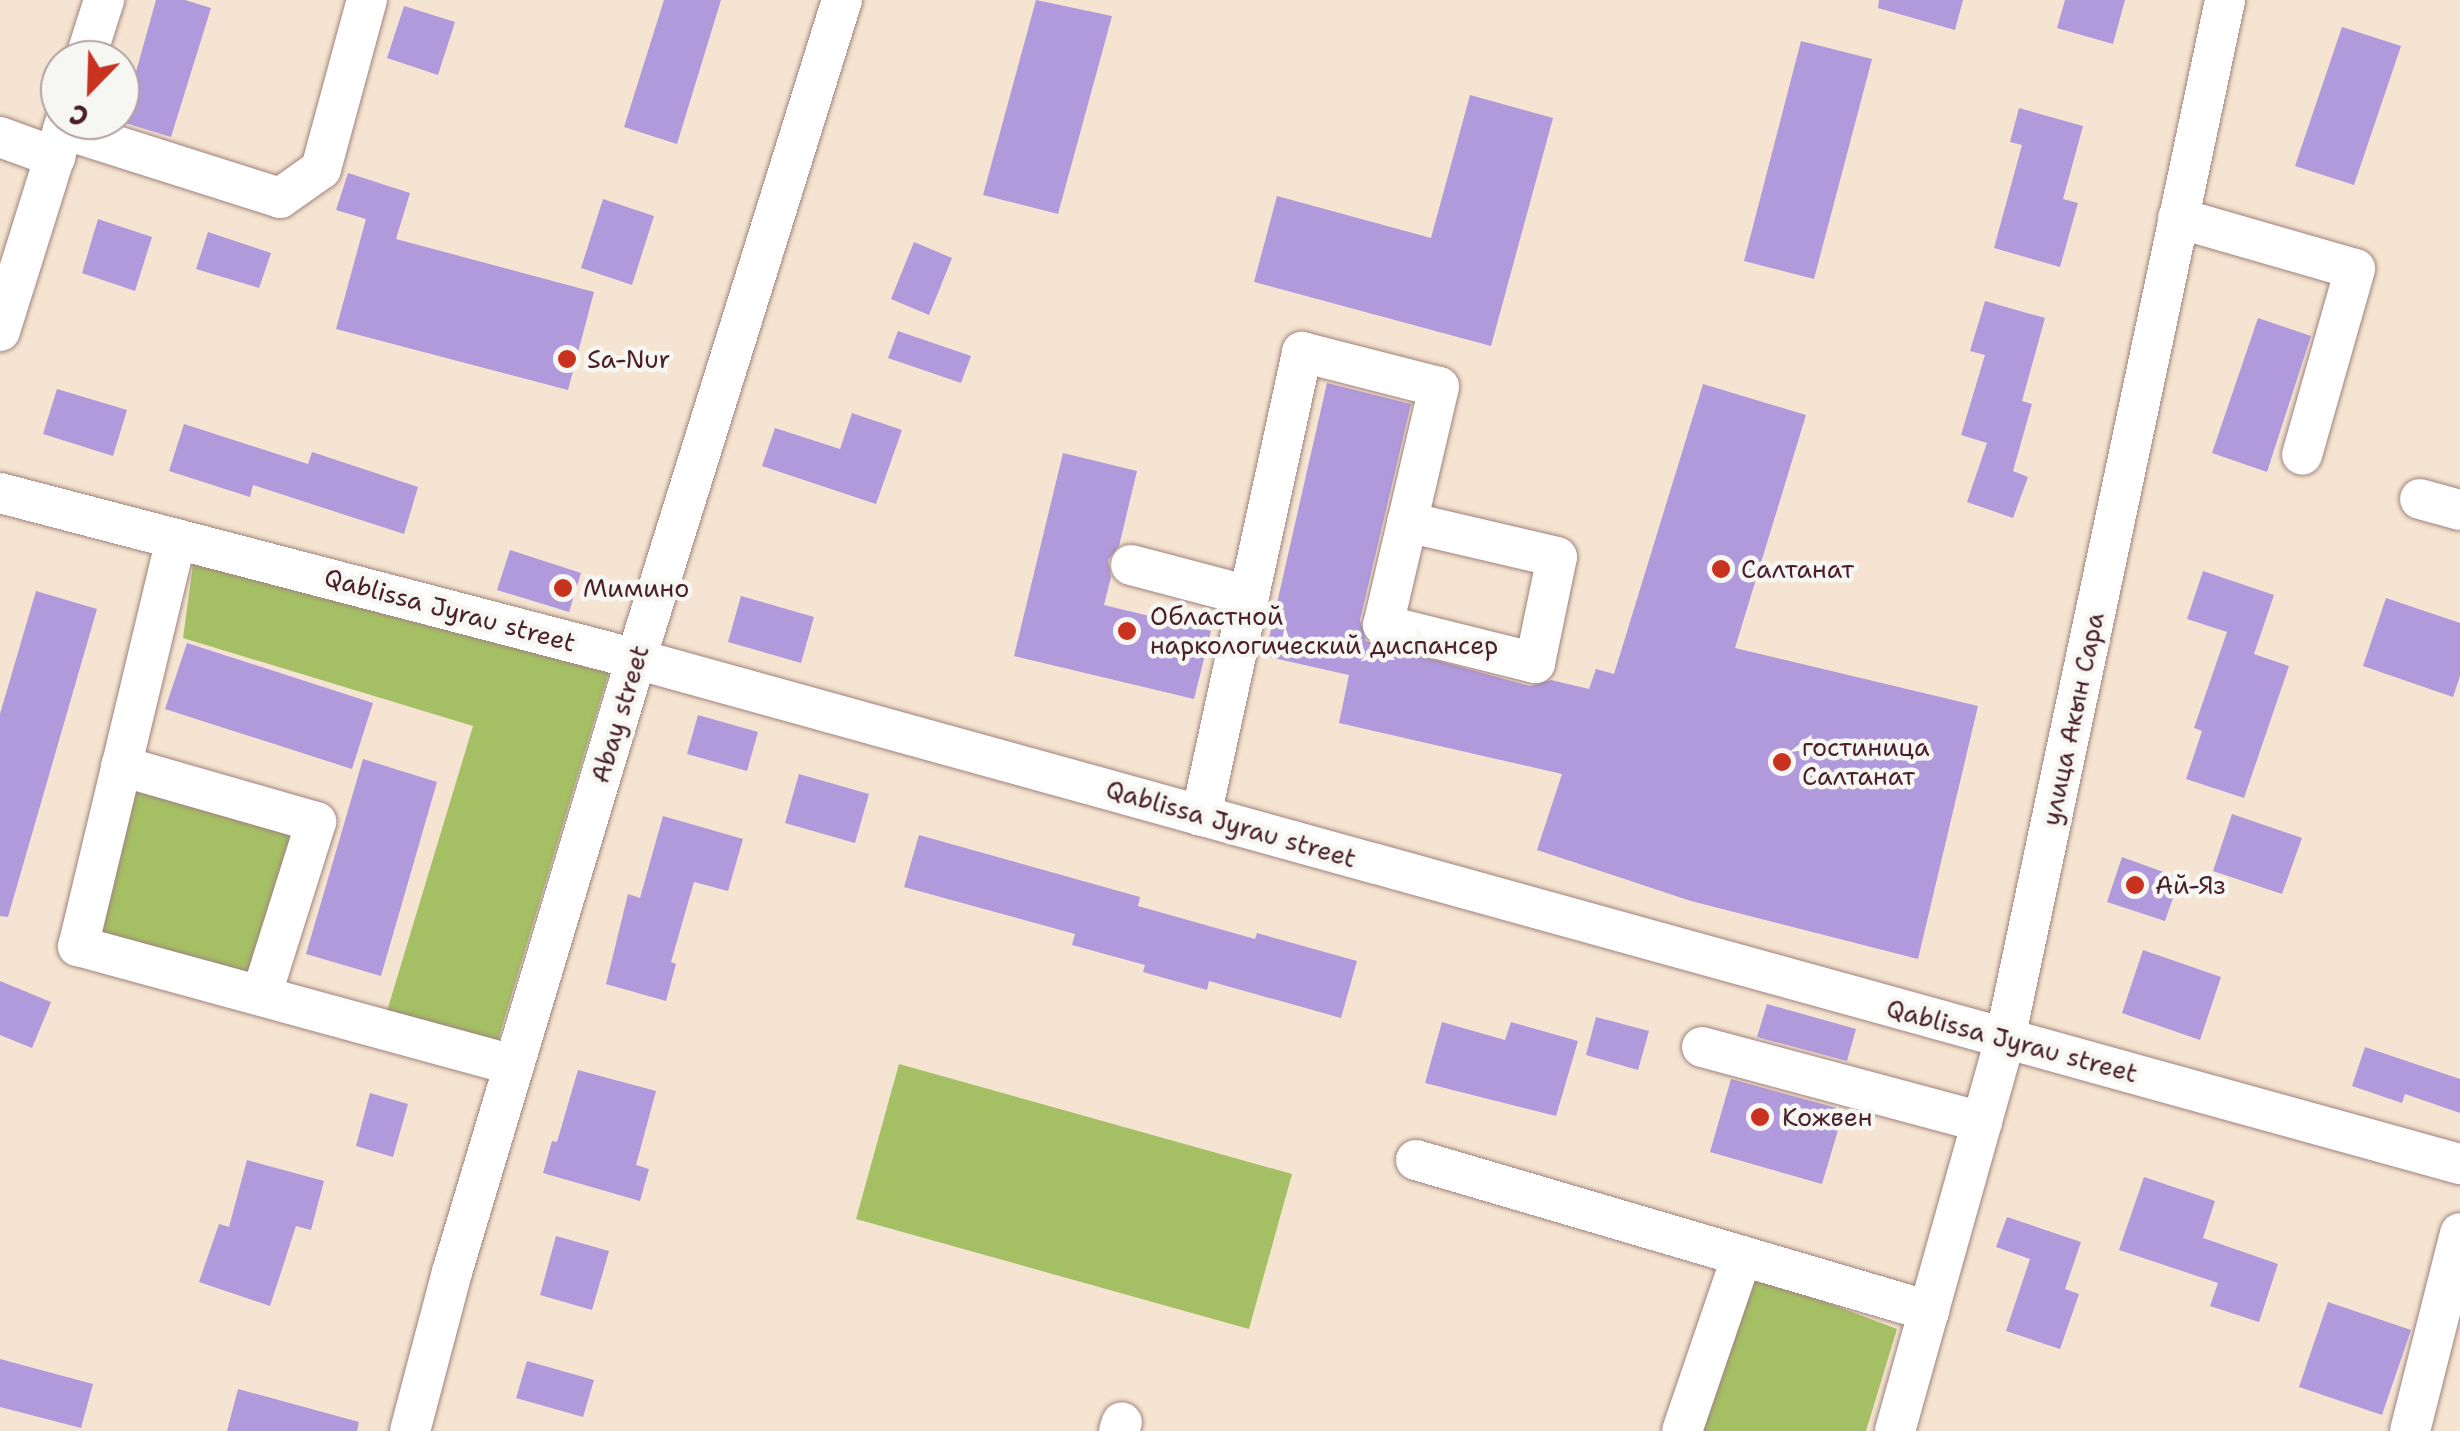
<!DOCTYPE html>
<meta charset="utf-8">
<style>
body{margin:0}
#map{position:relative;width:2460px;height:1431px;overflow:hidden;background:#f5e4d1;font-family:"Shantell Sans",sans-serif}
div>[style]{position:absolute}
.green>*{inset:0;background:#a5bf65}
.building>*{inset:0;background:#b09adc}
.roads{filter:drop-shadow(0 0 2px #a0827e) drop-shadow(0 0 2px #a0827e)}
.minor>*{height:40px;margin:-20px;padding:0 20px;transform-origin:20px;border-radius:20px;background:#fff}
.dots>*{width:28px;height:28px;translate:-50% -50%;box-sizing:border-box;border:5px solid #f6f6f2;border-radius:50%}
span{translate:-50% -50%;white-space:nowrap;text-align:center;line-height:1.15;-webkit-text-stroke:9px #f6f6f2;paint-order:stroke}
.poi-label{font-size:25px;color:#4a1f2b}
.left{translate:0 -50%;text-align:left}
.street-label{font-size:25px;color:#4a1f2b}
.north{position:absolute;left:40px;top:40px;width:100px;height:100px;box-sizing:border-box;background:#f6f6f2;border:2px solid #b1a0a2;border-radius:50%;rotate:203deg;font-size:28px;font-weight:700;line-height:40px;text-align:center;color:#4a1f2b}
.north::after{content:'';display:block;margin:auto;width:35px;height:45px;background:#c8321e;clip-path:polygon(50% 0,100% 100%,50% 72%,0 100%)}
</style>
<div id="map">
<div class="green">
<i style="clip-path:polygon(194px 557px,610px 668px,498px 1040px,387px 1011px,473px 726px,183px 638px)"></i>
<i style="clip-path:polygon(132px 784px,296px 835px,257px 977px,95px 936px)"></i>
<i style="clip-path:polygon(899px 1064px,1292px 1174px,1249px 1329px,856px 1219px)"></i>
<i style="clip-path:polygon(1749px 1273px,1897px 1329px,1866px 1431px,1691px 1431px)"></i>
</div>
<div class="building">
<i style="clip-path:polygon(156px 0,185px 0,211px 8px,171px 137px,122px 122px)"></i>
<i style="clip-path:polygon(664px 0,721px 0,677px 144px,624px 127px)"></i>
<i style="clip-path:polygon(1036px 0,1112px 16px,1058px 214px,983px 195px)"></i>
<i style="clip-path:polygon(1879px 0,1963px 0,1955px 30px,1878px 8px)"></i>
<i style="clip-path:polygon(2065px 0,2125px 0,2113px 44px,2057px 28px)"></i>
<i style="clip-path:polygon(404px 6px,455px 22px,438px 75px,387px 58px)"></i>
<i style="clip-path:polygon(2342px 27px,2401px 46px,2354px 185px,2295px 166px)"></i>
<i style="clip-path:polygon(1801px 41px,1872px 59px,1814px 279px,1744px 261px)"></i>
<i style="clip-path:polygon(1470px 95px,1553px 118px,1491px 346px,1254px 282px,1277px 196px,1431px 238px)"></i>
<i style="clip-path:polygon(2019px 108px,2083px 126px,2063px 199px,2078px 203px,2060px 267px,1994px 248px,2022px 145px,2010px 142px)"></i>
<i style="clip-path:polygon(348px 173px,410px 193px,396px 239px,594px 292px,568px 390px,336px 329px,366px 219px,336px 210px)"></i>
<i style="clip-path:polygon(603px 199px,654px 216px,632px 285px,581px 268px)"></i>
<i style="clip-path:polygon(98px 219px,152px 237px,135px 291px,82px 273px)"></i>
<i style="clip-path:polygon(208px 232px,271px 253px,259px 288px,196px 269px)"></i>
<i style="clip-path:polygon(914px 242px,952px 258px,929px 315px,891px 299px)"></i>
<i style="clip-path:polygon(1985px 301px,2045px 318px,2022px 401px,2032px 404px,2013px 471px,2028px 477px,2013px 518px,1967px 502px,1987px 443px,1961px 435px,1985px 355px,1970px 351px)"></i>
<i style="clip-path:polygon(2258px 318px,2311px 336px,2267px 472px,2212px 453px)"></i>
<i style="clip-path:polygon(898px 331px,971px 356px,961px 383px,888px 358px)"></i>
<i style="clip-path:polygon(1327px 383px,1411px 404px,1360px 620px,1366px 641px,1530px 686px,1551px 680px,1589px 689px,1596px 669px,1614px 674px,1703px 384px,1806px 415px,1735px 648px,1978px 706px,1918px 959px,1691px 901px,1537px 850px,1562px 774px,1339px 723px,1349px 675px,1265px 656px)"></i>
<i style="clip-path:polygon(57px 389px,127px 410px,113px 456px,43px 434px)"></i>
<i style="clip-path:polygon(852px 413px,902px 430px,876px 504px,762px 466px,775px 428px,840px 449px)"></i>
<i style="clip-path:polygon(184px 424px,308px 464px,312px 452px,418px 487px,404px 534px,253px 485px,250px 497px,169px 471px)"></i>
<i style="clip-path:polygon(1063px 453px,1137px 471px,1119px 546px,1108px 560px,1111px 577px,1104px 605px,1211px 631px,1194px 699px,1014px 656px)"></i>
<i style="clip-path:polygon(510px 550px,581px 573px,569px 612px,497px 590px)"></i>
<i style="clip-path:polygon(2203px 571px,2274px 595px,2254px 654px,2289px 666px,2244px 798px,2186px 779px,2202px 731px,2194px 728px,2227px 632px,2187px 619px)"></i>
<i style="clip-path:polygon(36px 591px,97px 609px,8px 917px,0 916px,0 714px)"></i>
<i style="clip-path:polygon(741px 596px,814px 617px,801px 663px,728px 642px)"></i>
<i style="clip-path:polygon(2386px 598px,2460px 623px,2460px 676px,2453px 697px,2363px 666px)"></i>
<i style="clip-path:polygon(187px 643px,373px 703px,352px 769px,165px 709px)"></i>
<i style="clip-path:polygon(698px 715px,758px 732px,747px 771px,687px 754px)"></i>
<i style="clip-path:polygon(363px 759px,437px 782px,381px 976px,306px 954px)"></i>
<i style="clip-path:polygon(799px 774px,869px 794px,855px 843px,785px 823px)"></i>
<i style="clip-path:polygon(2232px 814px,2302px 838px,2282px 894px,2213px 871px)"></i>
<i style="clip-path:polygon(663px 816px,743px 839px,728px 891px,694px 882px,671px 962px,676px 964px,666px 1001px,606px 984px,628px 894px,640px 898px)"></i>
<i style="clip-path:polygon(919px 835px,1140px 897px,1138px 906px,1255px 939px,1257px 933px,1357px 961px,1341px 1018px,1209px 981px,1207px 990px,1143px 972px,1145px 965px,1072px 945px,1075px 934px,904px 887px)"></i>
<i style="clip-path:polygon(2122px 857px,2180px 878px,2165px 921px,2107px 902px)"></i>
<i style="clip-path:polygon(2143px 950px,2221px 977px,2200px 1040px,2122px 1013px)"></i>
<i style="clip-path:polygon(0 981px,51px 1002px,32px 1048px,0 1035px)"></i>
<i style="clip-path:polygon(1767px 1004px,1856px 1029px,1847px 1061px,1757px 1037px)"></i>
<i style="clip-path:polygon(1596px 1017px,1649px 1031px,1638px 1070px,1586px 1055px)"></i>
<i style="clip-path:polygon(1442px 1022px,1505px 1040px,1511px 1022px,1578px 1041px,1556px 1116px,1425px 1083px)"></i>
<i style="clip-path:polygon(2365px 1047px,2460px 1079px,2460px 1113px,2405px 1094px,2402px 1103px,2352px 1086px)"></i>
<i style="clip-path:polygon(578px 1070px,656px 1091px,636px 1165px,649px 1169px,640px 1201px,543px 1173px,552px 1141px,557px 1142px)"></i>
<i style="clip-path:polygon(1731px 1079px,1844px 1110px,1822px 1184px,1710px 1152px)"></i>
<i style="clip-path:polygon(370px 1093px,408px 1104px,393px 1157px,356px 1146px)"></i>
<i style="clip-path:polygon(247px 1160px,324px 1181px,311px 1230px,296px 1226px,270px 1306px,199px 1282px,219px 1224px,229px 1227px)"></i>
<i style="clip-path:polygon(2144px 1177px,2215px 1201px,2203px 1238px,2278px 1264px,2259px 1322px,2210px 1306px,2218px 1283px,2119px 1250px)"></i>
<i style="clip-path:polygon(2007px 1217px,2081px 1242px,2065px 1289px,2079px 1294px,2060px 1349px,2006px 1331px,2030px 1259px,1996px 1247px)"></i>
<i style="clip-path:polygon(556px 1236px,609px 1251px,592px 1310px,540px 1295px)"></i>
<i style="clip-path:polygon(2328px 1302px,2411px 1330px,2382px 1415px,2299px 1387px)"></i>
<i style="clip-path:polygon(0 1359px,93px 1384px,81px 1428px,0 1407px)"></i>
<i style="clip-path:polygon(527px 1361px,594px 1380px,583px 1417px,516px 1398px)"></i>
<i style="clip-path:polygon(238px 1389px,359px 1422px,357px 1431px,227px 1431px)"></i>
</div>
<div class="roads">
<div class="minor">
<i style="left:85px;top:60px;width:63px;rotate:-72.4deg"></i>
<i style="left:63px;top:129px;width:228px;rotate:17.6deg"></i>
<i style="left:280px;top:198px;width:50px;rotate:-35.3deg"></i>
<i style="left:321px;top:169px;width:175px;rotate:-74.8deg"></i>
<i style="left:0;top:137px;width:59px;rotate:20deg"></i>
<i style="left:2178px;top:218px;width:184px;rotate:16.1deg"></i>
<i style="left:2355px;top:269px;width:193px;rotate:105.9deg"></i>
<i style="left:0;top:331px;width:221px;rotate:-72.6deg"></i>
<i style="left:0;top:493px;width:657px;rotate:14.63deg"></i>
<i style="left:636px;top:659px;width:1893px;rotate:15.48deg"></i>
<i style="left:2420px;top:499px;width:41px;rotate:15.4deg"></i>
<i style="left:176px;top:539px;width:419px;rotate:103.5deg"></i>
<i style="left:78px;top:946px;width:452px;rotate:15.3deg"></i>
<i style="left:1131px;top:565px;width:122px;rotate:14.7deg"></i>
<i style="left:121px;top:766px;width:203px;rotate:16deg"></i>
<i style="left:316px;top:822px;width:182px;rotate:107.5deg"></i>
<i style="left:1201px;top:816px;width:475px;rotate:-77.7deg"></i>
<i style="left:1302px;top:352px;width:141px;rotate:14.3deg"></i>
<i style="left:1439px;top:387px;width:244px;rotate:103.2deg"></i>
<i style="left:1383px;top:625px;width:157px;rotate:14deg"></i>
<i style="left:1535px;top:663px;width:108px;rotate:-78.3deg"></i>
<i style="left:1557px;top:557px;width:154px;rotate:-166.9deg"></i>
<i style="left:1702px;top:1047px;width:290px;rotate:15deg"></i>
<i style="left:1416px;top:1160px;width:535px;rotate:16.4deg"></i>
<i style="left:410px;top:1431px;width:164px;rotate:-75.2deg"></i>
<i style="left:452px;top:1272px;width:640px;rotate:-73.29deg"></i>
<i style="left:636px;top:659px;width:690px;rotate:-72.64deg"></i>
<i style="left:1119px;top:1431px;width:9px;rotate:-72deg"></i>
<i style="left:1682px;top:1431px;width:185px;rotate:-71.1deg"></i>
<i style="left:1895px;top:1431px;width:407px;rotate:-74.3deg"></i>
<i style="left:2005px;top:1039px;width:1062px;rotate:-78.04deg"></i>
<i style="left:2410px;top:1431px;width:204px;rotate:-75.8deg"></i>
</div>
</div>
<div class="dots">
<i style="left:567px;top:359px;background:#c8321e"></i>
<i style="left:1721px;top:569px;background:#c8321e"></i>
<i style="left:563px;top:588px;background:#c8321e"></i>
<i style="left:1127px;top:631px;background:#c8321e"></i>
<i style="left:1782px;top:762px;background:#c8321e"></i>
<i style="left:2135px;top:885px;background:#c8321e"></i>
<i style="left:1760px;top:1117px;background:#c8321e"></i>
</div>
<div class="poi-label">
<span class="left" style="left:587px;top:359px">Sa-Nur</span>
<span class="left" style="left:1741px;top:569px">Салтанат</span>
<span class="left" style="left:583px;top:588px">Мимино</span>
<span class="left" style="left:1150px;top:631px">Областной<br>наркологический диспансер</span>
<span class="left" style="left:1802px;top:762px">гостиница<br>Салтанат</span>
<span class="left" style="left:2155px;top:885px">Ай-Яз</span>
<span class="left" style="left:1782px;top:1117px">Кожвен</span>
</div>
<div class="street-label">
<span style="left:450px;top:610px;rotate:15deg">Qablissa Jyrau street</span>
<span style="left:620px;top:714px;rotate:-73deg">Abay street</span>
<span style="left:2073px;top:719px;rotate:-78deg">улица Акын Сара</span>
<span style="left:1231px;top:824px;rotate:16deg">Qablissa Jyrau street</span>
<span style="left:2012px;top:1041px;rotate:15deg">Qablissa Jyrau street</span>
</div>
<div class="north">С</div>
</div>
